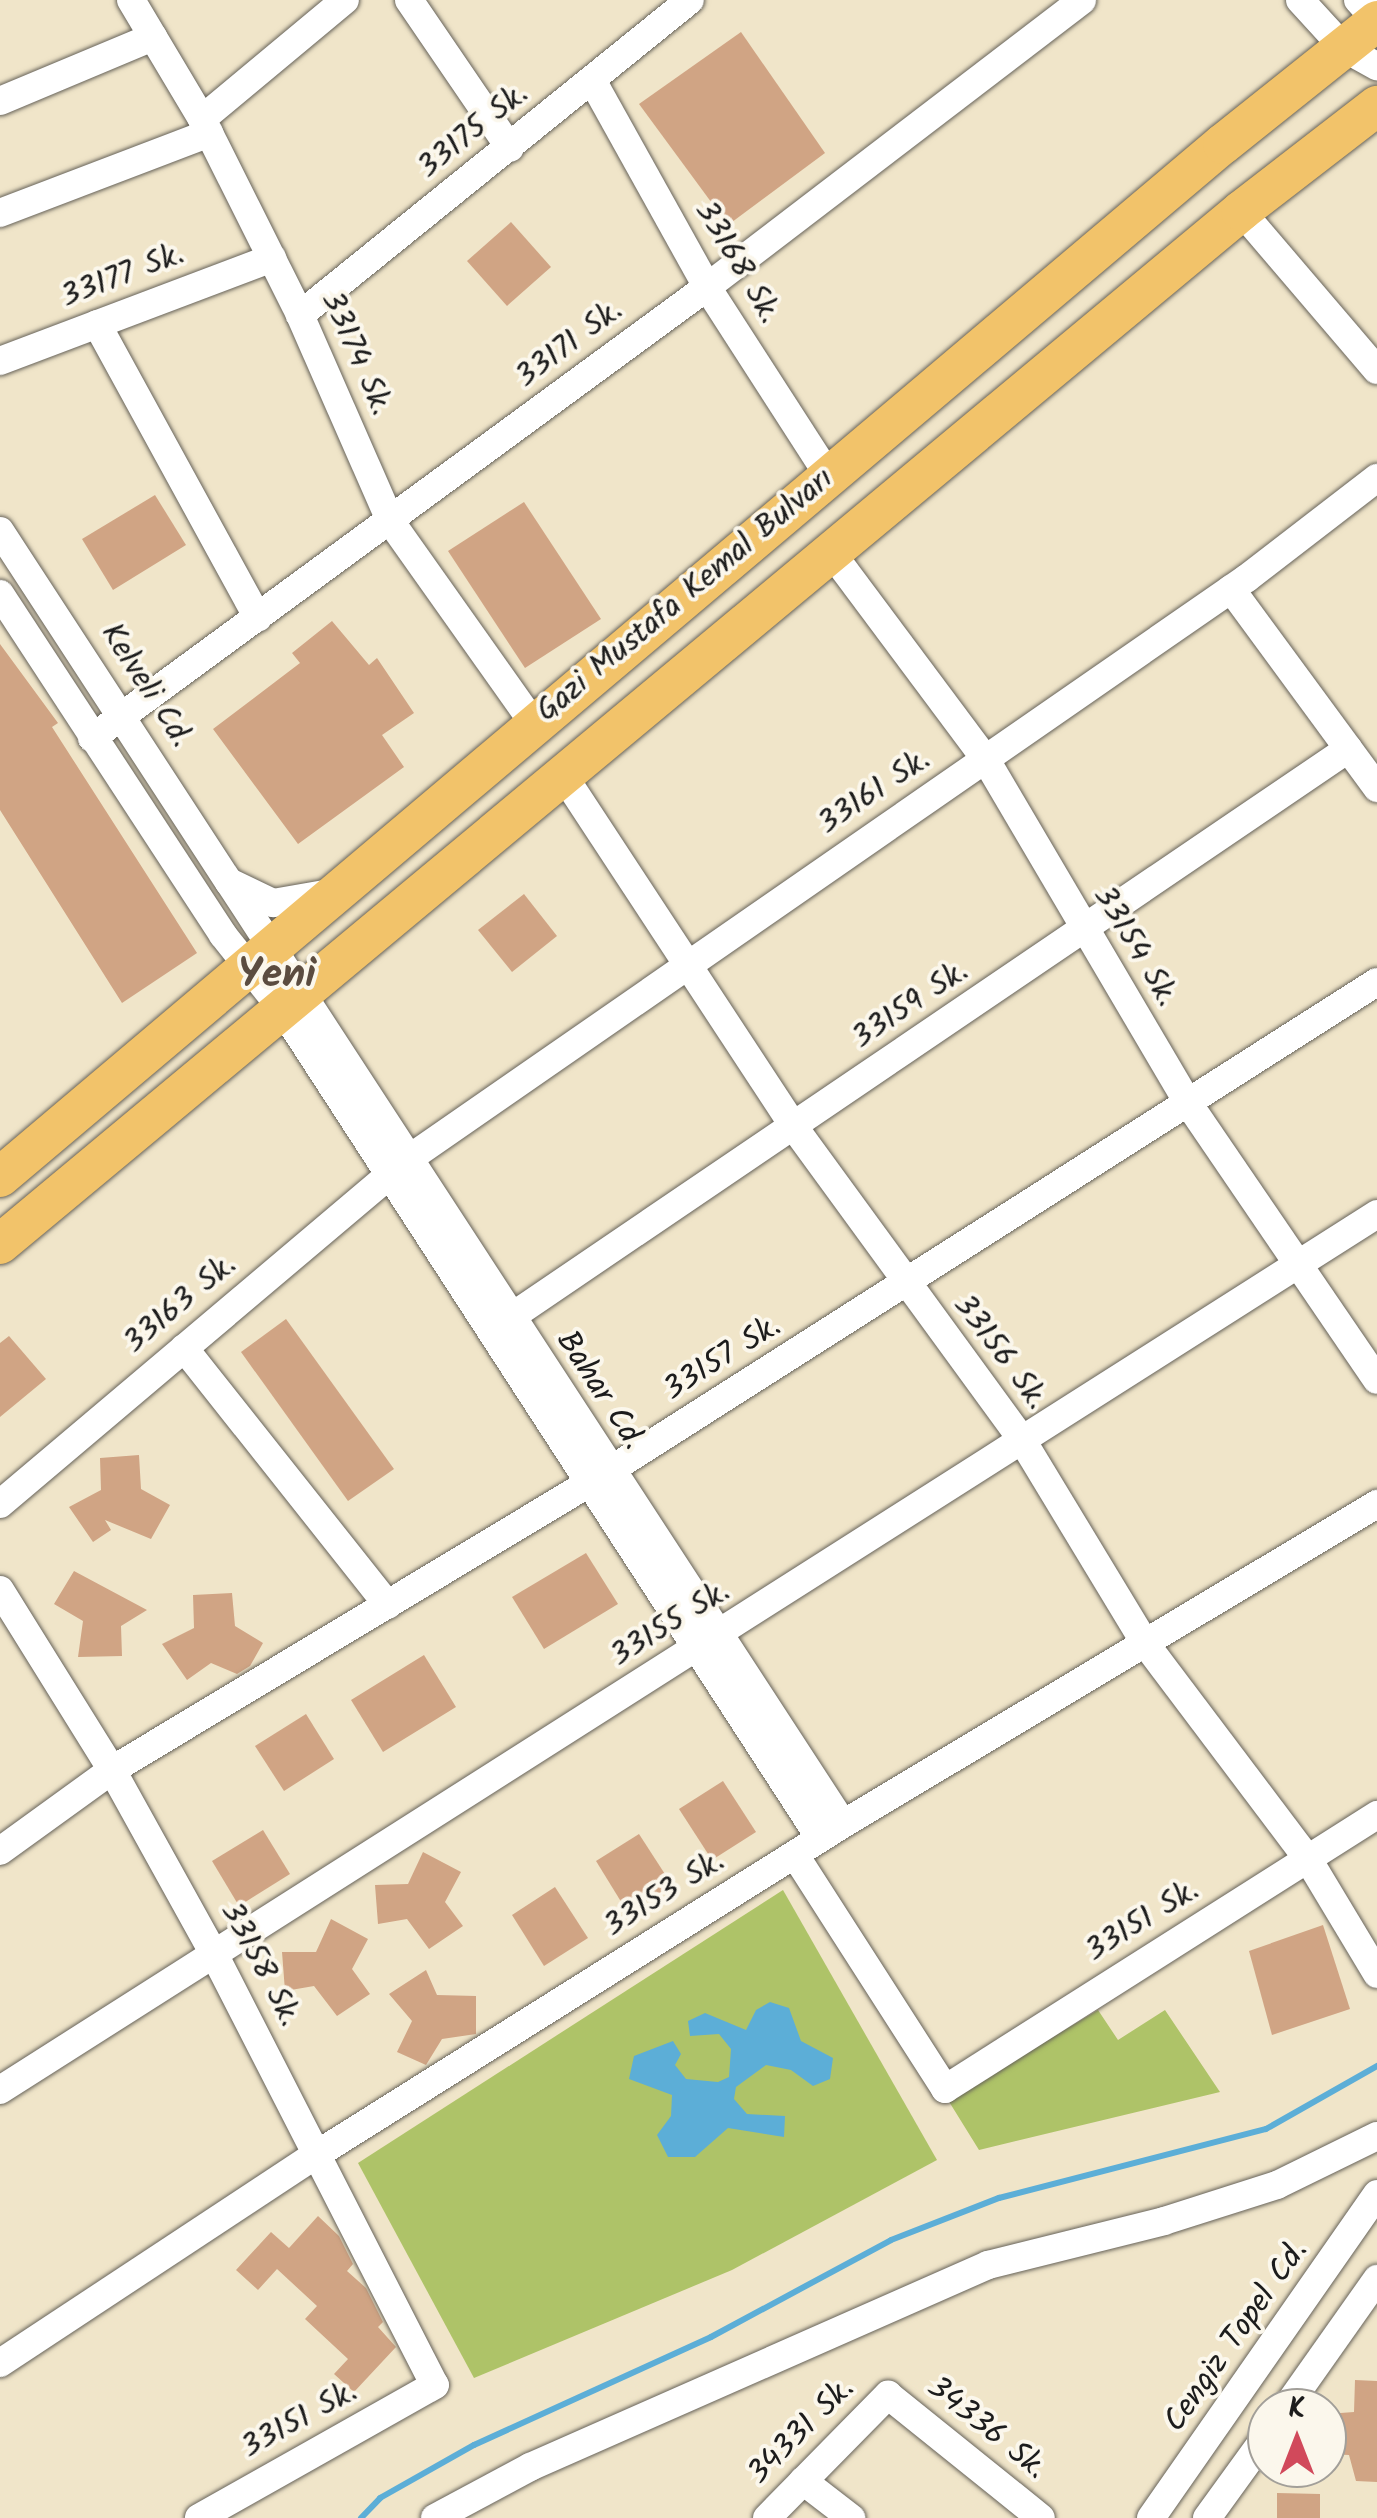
<!DOCTYPE html>
<meta charset="utf-8">
<style>
body{margin:0}
#map{position:relative;width:1377px;height:2518px;overflow:hidden;background:#f0e5c9;font-family:Kalam,sans-serif}
div>[style]{position:absolute}
.green>*{inset:0;background:#aec368}
.water>*{inset:0;background:#5caed7}
.stream>*{height:6px;margin:-3px;padding:0 3px;transform-origin:3px;border-radius:3px;background:#5caed7}
.building>*{inset:0;background:#d0a484}
.roads{filter:drop-shadow(0 0 2px #666259) drop-shadow(0 0 2px #666259)}
.minor>*{height:28px;margin:-14px;padding:0 14px;transform-origin:14px;border-radius:14px;background:#fff}
.highway>*{height:40px;margin:-20px;padding:0 20px;transform-origin:20px;border-radius:20px;background:#f2c36a}
span{translate:-50% -50%;white-space:nowrap;text-align:center;line-height:1.15;-webkit-text-stroke:8px #fbf7ec;paint-order:stroke}
.street-label{font-size:32px;color:#1c1c1c}
.district-label{font-size:42px;color:#5b4c40;font-weight:700}
.north{position:absolute;left:1247px;top:2388px;width:100px;height:100px;box-sizing:border-box;background:#fbf7ec;border:2px solid #a29f99;border-radius:50%;rotate:0deg;font-size:28px;font-weight:700;line-height:40px;text-align:center;color:#1c1c1c}
.north::after{content:'';display:block;margin:auto;width:35px;height:45px;background:#d1495b;clip-path:polygon(50% 0,100% 100%,50% 72%,0 100%)}
</style>
<div id="map">
<div class="green">
<i style="clip-path:polygon(783px 1890px,937px 2160px,732px 2270px,474px 2378px,358px 2163px)"></i>
<i style="clip-path:polygon(1098px 2010px,1118px 2040px,1165px 2010px,1220px 2092px,979px 2150px,948px 2100px)"></i>
</div>
<div class="water">
<i style="clip-path:polygon(770px 2002px,789px 2008px,801px 2041px,833px 2058px,830px 2079px,813px 2086px,791px 2070px,766px 2065px,736px 2087px,734px 2099px,747px 2114px,785px 2116px,784px 2137px,728px 2128px,695px 2157px,668px 2157px,657px 2135px,671px 2116px,672px 2095px,629px 2079px,634px 2056px,673px 2041px,681px 2054px,675px 2065px,686px 2079px,718px 2082px,729px 2077px,731px 2049px,719px 2034px,690px 2036px,688px 2021px,705px 2013px,746px 2030px,756px 2010px)"></i>
</div>
<div class="stream">
<i style="left:361px;top:2518px;width:28px;rotate:-46deg"></i>
<i style="left:380px;top:2498px;width:108px;rotate:-29.4deg"></i>
<i style="left:474px;top:2445px;width:260px;rotate:-24.5deg"></i>
<i style="left:711px;top:2337px;width:204px;rotate:-28.3deg"></i>
<i style="left:891px;top:2240px;width:116px;rotate:-21.3deg"></i>
<i style="left:999px;top:2198px;width:276px;rotate:-14.5deg"></i>
<i style="left:1266px;top:2129px;width:128px;rotate:-29.6deg"></i>
</div>
<div class="building">
<i style="clip-path:polygon(741px 32px,825px 153px,728px 225px,639px 104px)"></i>
<i style="clip-path:polygon(511px 222px,551px 267px,507px 306px,467px 261px)"></i>
<i style="clip-path:polygon(155px 495px,186px 545px,113px 590px,82px 539px)"></i>
<i style="clip-path:polygon(524px 502px,601px 619px,525px 668px,448px 551px)"></i>
<i style="clip-path:polygon(332px 621px,369px 665px,377px 658px,414px 713px,382px 735px,404px 767px,298px 844px,213px 729px,300px 663px,292px 653px)"></i>
<i style="clip-path:polygon(0 644px,58px 723px,52px 727px,197px 953px,122px 1003px,0 810px)"></i>
<i style="clip-path:polygon(524px 894px,557px 936px,512px 972px,478px 930px)"></i>
<i style="clip-path:polygon(286px 1319px,394px 1469px,348px 1501px,241px 1352px)"></i>
<i style="clip-path:polygon(9px 1336px,46px 1379px,0 1417px,0 1343px)"></i>
<i style="clip-path:polygon(139px 1455px,141px 1489px,170px 1505px,151px 1539px,105px 1520px,111px 1530px,93px 1542px,69px 1507px,101px 1490px,100px 1458px)"></i>
<i style="clip-path:polygon(586px 1553px,618px 1604px,544px 1649px,512px 1597px)"></i>
<i style="clip-path:polygon(74px 1571px,147px 1610px,121px 1626px,122px 1656px,78px 1657px,83px 1621px,54px 1604px)"></i>
<i style="clip-path:polygon(232px 1593px,235px 1626px,263px 1643px,250px 1666px,237px 1674px,211px 1663px,187px 1680px,162px 1644px,194px 1628px,193px 1595px)"></i>
<i style="clip-path:polygon(424px 1655px,456px 1707px,383px 1752px,351px 1700px)"></i>
<i style="clip-path:polygon(306px 1714px,334px 1759px,284px 1791px,255px 1746px)"></i>
<i style="clip-path:polygon(723px 1781px,756px 1832px,712px 1860px,679px 1809px)"></i>
<i style="clip-path:polygon(263px 1830px,290px 1874px,239px 1906px,212px 1861px)"></i>
<i style="clip-path:polygon(639px 1834px,672px 1885px,628px 1913px,596px 1861px)"></i>
<i style="clip-path:polygon(423px 1852px,461px 1872px,445px 1902px,463px 1926px,429px 1949px,407px 1919px,378px 1924px,375px 1885px,408px 1884px)"></i>
<i style="clip-path:polygon(555px 1887px,588px 1938px,544px 1966px,512px 1915px)"></i>
<i style="clip-path:polygon(331px 1919px,368px 1939px,352px 1969px,370px 1994px,337px 2016px,314px 1986px,285px 1991px,282px 1952px,316px 1952px)"></i>
<i style="clip-path:polygon(1323px 1925px,1350px 2009px,1272px 2035px,1249px 1951px)"></i>
<i style="clip-path:polygon(426px 1970px,437px 1995px,476px 1996px,476px 2034px,442px 2039px,426px 2065px,397px 2052px,412px 2021px,389px 1994px)"></i>
<i style="clip-path:polygon(318px 2216px,339px 2236px,353px 2264px,347px 2271px,366px 2288px,383px 2322px,378px 2327px,396px 2347px,354px 2392px,334px 2374px,348px 2359px,305px 2319px,317px 2306px,277px 2269px,258px 2290px,236px 2270px,271px 2232px,289px 2248px)"></i>
<i style="clip-path:polygon(1355px 2380px,1377px 2381px,1377px 2482px,1356px 2481px,1349px 2455px,1327px 2454px,1327px 2414px,1354px 2412px)"></i>
<i style="clip-path:polygon(1277px 2493px,1320px 2494px,1320px 2518px,1277px 2518px)"></i>
</div>
<div class="roads">
<div class="minor">
<i style="left:131px;top:0;width:139px;rotate:59.2deg"></i>
<i style="left:202px;top:119px;width:219px;rotate:63.4deg"></i>
<i style="left:300px;top:315px;width:226px;rotate:66.3deg"></i>
<i style="left:391px;top:522px;width:247px;rotate:54.7deg"></i>
<i style="left:409px;top:0;width:179px;rotate:55.7deg"></i>
<i style="left:1300px;top:0;width:65px;rotate:47.5deg"></i>
<i style="left:1344px;top:48px;width:38px;rotate:29deg"></i>
<i style="left:1358px;top:0;width:28px;rotate:48deg"></i>
<i style="left:592px;top:80px;width:237px;rotate:60.9deg"></i>
<i style="left:707px;top:287px;width:225px;rotate:57.2deg"></i>
<i style="left:0;top:101px;width:166px;rotate:-22.7deg"></i>
<i style="left:202px;top:119px;width:186px;rotate:-39.8deg"></i>
<i style="left:1241px;top:211px;width:209px;rotate:49.5deg"></i>
<i style="left:0;top:213px;width:224px;rotate:-20.9deg"></i>
<i style="left:300px;top:315px;width:501px;rotate:-38.93deg"></i>
<i style="left:97px;top:324px;width:335px;rotate:61.3deg"></i>
<i style="left:0;top:361px;width:291px;rotate:-20.7deg"></i>
<i style="left:0;top:531px;width:419px;rotate:56.9deg"></i>
<i style="left:229px;top:882px;width:49px;rotate:25.5deg"></i>
<i style="left:273px;top:903px;width:64px;rotate:-9.9deg"></i>
<i style="left:831px;top:552px;width:259px;rotate:53.3deg"></i>
<i style="left:986px;top:760px;width:398px;rotate:59.5deg"></i>
<i style="left:1188px;top:1103px;width:335px;rotate:55.7deg"></i>
<i style="left:1231px;top:589px;width:247px;rotate:53.7deg"></i>
<i style="left:0;top:594px;width:407px;rotate:56.8deg"></i>
<i style="left:223px;top:935px;width:95px;rotate:51.4deg"></i>
<i style="left:282px;top:1009px;width:988px;rotate:57.02deg"></i>
<i style="left:92px;top:738px;width:763px;rotate:-36.25deg"></i>
<i style="left:707px;top:287px;width:472px;rotate:-37.4deg"></i>
<i style="left:563px;top:775px;width:421px;rotate:56.7deg"></i>
<i style="left:794px;top:1127px;width:387px;rotate:53.9deg"></i>
<i style="left:1022px;top:1440px;width:237px;rotate:58.8deg"></i>
<i style="left:1145px;top:1643px;width:271px;rotate:53deg"></i>
<i style="left:1308px;top:1859px;width:134px;rotate:59deg"></i>
<i style="left:229px;top:882px;width:1124px;rotate:56.9deg"></i>
<i style="left:511px;top:1317px;width:1012px;rotate:-34.16deg"></i>
<i style="left:184px;top:1348px;width:328px;rotate:51.6deg"></i>
<i style="left:0;top:1504px;width:533px;rotate:-40.2deg"></i>
<i style="left:407px;top:1160px;width:1022px;rotate:-34.72deg"></i>
<i style="left:1247px;top:578px;width:164px;rotate:-37.6deg"></i>
<i style="left:0;top:1590px;width:212px;rotate:58.1deg"></i>
<i style="left:112px;top:1770px;width:210px;rotate:61deg"></i>
<i style="left:214px;top:1954px;width:484px;rotate:62.9deg"></i>
<i style="left:435px;top:2385px;width:271px;rotate:150.6deg"></i>
<i style="left:0;top:1851px;width:138px;rotate:-35.9deg"></i>
<i style="left:112px;top:1770px;width:580px;rotate:-31.03deg"></i>
<i style="left:609px;top:1471px;width:910px;rotate:-32.49deg"></i>
<i style="left:795px;top:1855px;width:278px;rotate:57.3deg"></i>
<i style="left:945px;top:2089px;width:512px;rotate:-32.39deg"></i>
<i style="left:0;top:2090px;width:1632px;rotate:-32.46deg"></i>
<i style="left:0;top:2363px;width:382px;rotate:-33.4deg"></i>
<i style="left:319px;top:2153px;width:619px;rotate:-32.12deg"></i>
<i style="left:843px;top:1824px;width:623px;rotate:-30.93deg"></i>
<i style="left:1286px;top:2408px;width:158px;rotate:-54.8deg"></i>
<i style="left:803px;top:2481px;width:61px;rotate:37.6deg"></i>
<i style="left:435px;top:2518px;width:108px;rotate:-28.2deg"></i>
<i style="left:530px;top:2467px;width:501px;rotate:-23.8deg"></i>
<i style="left:988px;top:2265px;width:181px;rotate:-14deg"></i>
<i style="left:1164px;top:2221px;width:119px;rotate:-17.7deg"></i>
<i style="left:1277px;top:2185px;width:111px;rotate:-26.1deg"></i>
<i style="left:767px;top:2518px;width:173px;rotate:-45.5deg"></i>
<i style="left:888px;top:2395px;width:196px;rotate:38.8deg"></i>
<i style="left:1151px;top:2518px;width:395px;rotate:-55.1deg"></i>
<i style="left:1207px;top:2518px;width:102px;rotate:-54.1deg"></i>
</div>
<div class="highway">
<i style="left:0;top:1177px;width:1601px;rotate:-40.19deg"></i>
<i style="left:1223px;top:144px;width:197px;rotate:-38.6deg"></i>
<i style="left:0;top:1244px;width:1615px;rotate:-39.77deg"></i>
<i style="left:1241px;top:211px;width:172px;rotate:-37.7deg"></i>
</div>
</div>
<div class="street-label">
<span style="left:474px;top:132px;rotate:-39deg">33175 Sk.</span>
<span style="left:736px;top:263px;rotate:59deg">33168 Sk.</span>
<span style="left:123px;top:277px;rotate:-21deg">33177 Sk.</span>
<span style="left:570px;top:345px;rotate:-37deg">33171 Sk.</span>
<span style="left:355px;top:354px;rotate:66deg">33174 Sk.</span>
<span style="left:686px;top:596px;rotate:-40deg">Gazi Mustafa Kemal Bulvarı</span>
<span style="left:145px;top:686px;rotate:57deg">Kelveli Cd.</span>
<span style="left:875px;top:793px;rotate:-34deg">33161 Sk.</span>
<span style="left:1134px;top:947px;rotate:59deg">33154 Sk.</span>
<span style="left:911px;top:1006px;rotate:-34deg">33159 Sk.</span>
<span style="left:181px;top:1305px;rotate:-40deg">33163 Sk.</span>
<span style="left:999px;top:1353px;rotate:53deg">33156 Sk.</span>
<span style="left:723px;top:1359px;rotate:-32deg">33157 Sk.</span>
<span style="left:599px;top:1391px;rotate:57deg">Bahar Cd.</span>
<span style="left:671px;top:1625px;rotate:-32deg">33155 Sk.</span>
<span style="left:665px;top:1895px;rotate:-32deg">33153 Sk.</span>
<span style="left:1143px;top:1922px;rotate:-32deg">33151 Sk.</span>
<span style="left:259px;top:1965px;rotate:62deg">33158 Sk.</span>
<span style="left:1237px;top:2337px;rotate:-55deg">Cengiz Topel Cd.</span>
<span style="left:300px;top:2421px;rotate:-29deg">33151 Sk.</span>
<span style="left:986px;top:2429px;rotate:39deg">34336 Sk.</span>
<span style="left:802px;top:2432px;rotate:-45deg">34331 Sk.</span>
</div>
<div class="district-label">
<span style="left:277px;top:976px">Yeni</span>
</div>
<div class="north">K</div>
</div>
